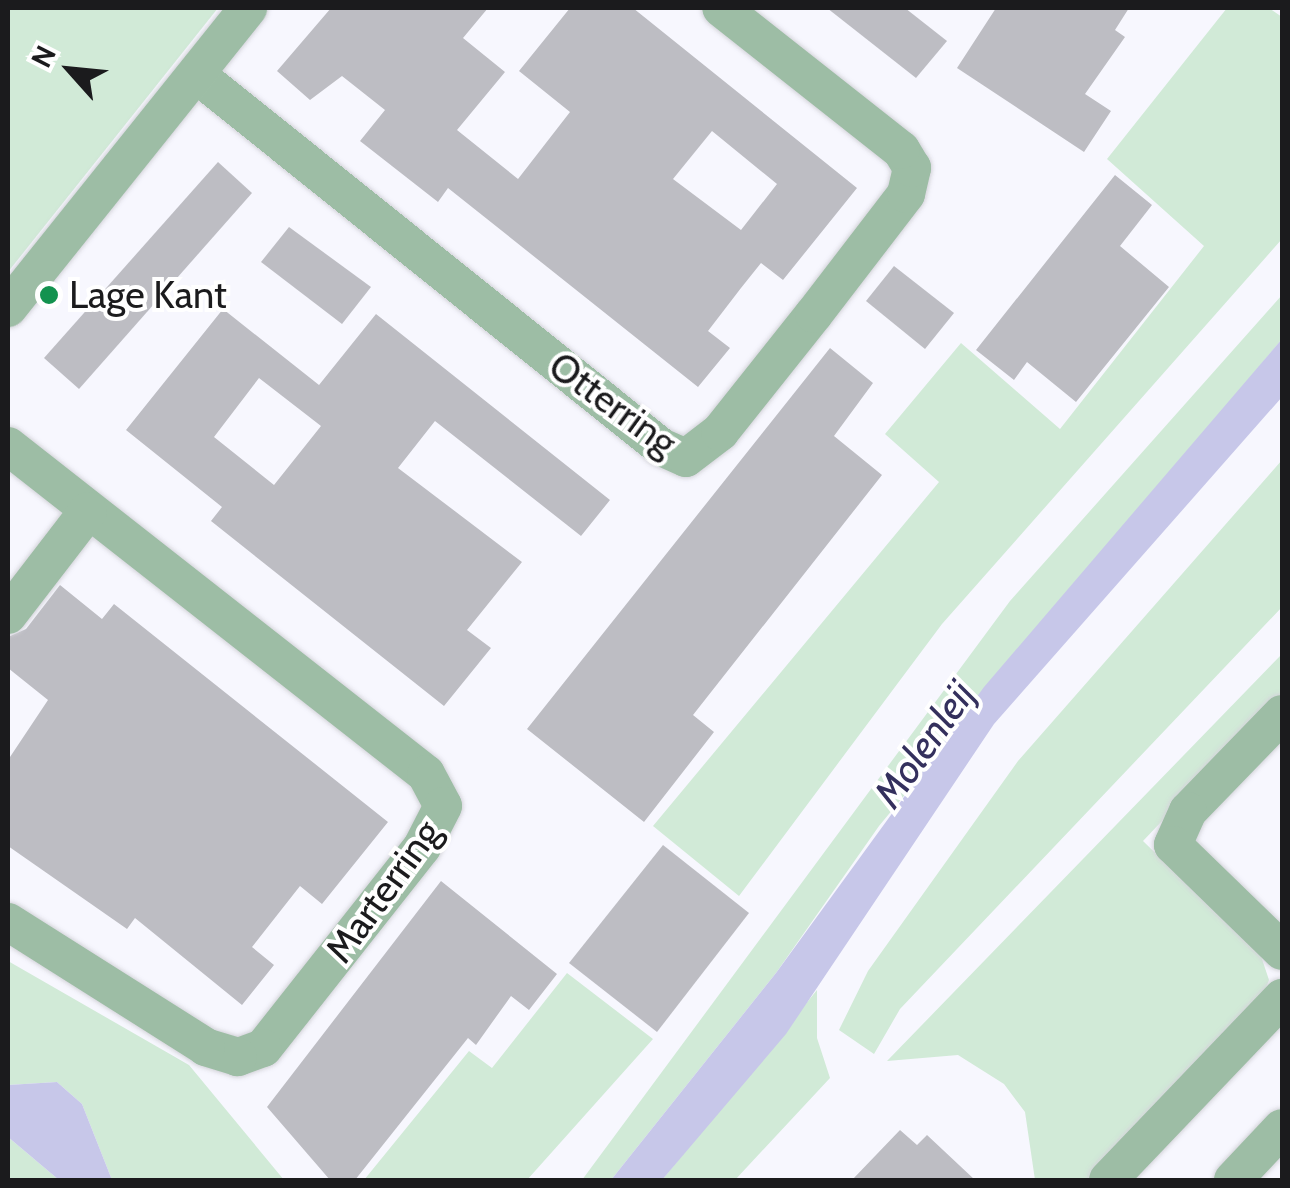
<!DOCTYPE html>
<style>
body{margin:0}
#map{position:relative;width:1290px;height:1188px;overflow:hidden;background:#f7f7fe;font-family:Cabin,sans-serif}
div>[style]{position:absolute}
.green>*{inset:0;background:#d1ead7}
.water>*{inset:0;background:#c7c7e9}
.building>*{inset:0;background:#bdbdc3}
.roads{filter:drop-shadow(0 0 2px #d4d4da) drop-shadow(0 0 2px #d4d4da)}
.street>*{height:38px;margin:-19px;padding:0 19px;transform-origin:19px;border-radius:19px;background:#9dbda5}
.dots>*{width:28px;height:28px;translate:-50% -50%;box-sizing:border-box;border:5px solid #fff;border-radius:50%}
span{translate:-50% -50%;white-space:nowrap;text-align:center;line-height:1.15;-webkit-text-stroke:8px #fff;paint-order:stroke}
.poi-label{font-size:38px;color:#1b1b1d}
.left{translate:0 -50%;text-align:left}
.street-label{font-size:38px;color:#1b1b1d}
.water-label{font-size:40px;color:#34305d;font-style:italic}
.frame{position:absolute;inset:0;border:10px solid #1b1b1d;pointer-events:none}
.north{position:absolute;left:20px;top:20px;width:100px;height:100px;-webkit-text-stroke:8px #fff;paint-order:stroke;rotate:297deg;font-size:28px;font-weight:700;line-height:40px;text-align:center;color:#1b1b1d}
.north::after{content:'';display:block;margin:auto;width:35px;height:45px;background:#1b1b1d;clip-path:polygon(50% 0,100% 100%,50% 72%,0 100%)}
</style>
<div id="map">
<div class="green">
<i style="clip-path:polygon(8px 8px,218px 8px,8px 272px)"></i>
<i style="clip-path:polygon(1227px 8px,1269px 8px,1282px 17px,1282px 239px,942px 624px,739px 896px,653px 826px,939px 482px,885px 434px,961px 343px,1060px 429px,1204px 246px,1107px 159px)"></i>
<i style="clip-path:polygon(1282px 295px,1282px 339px,879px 826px,776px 973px,611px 1180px,582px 1180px,1010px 601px)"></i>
<i style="clip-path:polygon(1282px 460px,1282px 607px,900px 1009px,874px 1054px,839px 1030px,868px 971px,1018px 761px)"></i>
<i style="clip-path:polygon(1282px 654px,1282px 695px,1143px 841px,1261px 956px,1269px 980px,1261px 1001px,1087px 1180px,1035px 1180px,1025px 1112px,1004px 1084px,958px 1055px,887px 1061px)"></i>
<i style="clip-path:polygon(8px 961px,189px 1065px,284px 1180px,112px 1180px,82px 1104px,57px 1082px,8px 1085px)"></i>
<i style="clip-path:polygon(567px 973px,653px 1039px,527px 1180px,364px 1180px,469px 1051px,492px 1068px)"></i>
<i style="clip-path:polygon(817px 990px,817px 1038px,830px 1078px,735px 1180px,662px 1180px)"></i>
<i style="clip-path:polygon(8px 1137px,59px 1180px,8px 1180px)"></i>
</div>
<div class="water">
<i style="clip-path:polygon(1282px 339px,1282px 397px,994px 724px,786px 1034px,662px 1180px,611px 1180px,776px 973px,984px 687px)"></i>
<i style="clip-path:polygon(57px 1082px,82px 1104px,112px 1180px,59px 1180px,8px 1137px,8px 1085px)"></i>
</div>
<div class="building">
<i style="clip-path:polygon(evenodd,331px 8px,488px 8px,463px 38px,505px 72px,457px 130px,518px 179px,570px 112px,519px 71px,570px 8px,633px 8px,857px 188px,783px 280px,761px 263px,741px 288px,708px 331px,730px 348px,698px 387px,448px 188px,438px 202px,360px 141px,385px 110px,342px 76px,310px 100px,277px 71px,331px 8px,712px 131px,777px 184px,741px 230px,673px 179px,712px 131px)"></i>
<i style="clip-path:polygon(827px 8px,905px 8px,947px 41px,916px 78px)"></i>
<i style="clip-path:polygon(996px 8px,1129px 8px,1115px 30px,1125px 37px,1085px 94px,1111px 111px,1084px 152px,957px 68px)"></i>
<i style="clip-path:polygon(218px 162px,252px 193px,79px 389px,44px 358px)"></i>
<i style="clip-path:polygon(1115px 175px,1152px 205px,1120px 246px,1169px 287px,1076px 402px,1027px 362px,1014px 380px,976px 350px)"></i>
<i style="clip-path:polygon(289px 227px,371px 287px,342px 324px,261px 262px)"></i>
<i style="clip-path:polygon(894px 266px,954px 313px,925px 349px,866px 301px)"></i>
<i style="clip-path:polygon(evenodd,223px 309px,319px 385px,376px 314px,610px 500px,581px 536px,435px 421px,398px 468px,522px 562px,467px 630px,491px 648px,444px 706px,211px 521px,222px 507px,126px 430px,223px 309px,259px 378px,321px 426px,274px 485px,214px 437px,259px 378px)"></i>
<i style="clip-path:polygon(830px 348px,873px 383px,834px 436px,882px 475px,693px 715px,714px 732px,644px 822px,527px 729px)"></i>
<i style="clip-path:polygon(60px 585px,102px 619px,114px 604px,388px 822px,322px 904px,300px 886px,252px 947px,274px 965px,242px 1005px,135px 918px,127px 929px,8px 846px,8px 760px,48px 700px,8px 668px,8px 637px,26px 629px)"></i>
<i style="clip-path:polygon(663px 845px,749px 913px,657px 1032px,569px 963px)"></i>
<i style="clip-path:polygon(441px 881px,557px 974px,529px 1010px,511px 996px,476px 1045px,468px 1038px,355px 1180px,330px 1180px,267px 1107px)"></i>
<i style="clip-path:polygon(900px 1130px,917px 1145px,927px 1135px,975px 1180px,852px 1180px)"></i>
</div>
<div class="roads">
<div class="street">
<i style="left:196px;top:74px;width:596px;rotate:38.73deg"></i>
<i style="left:661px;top:447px;width:27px;rotate:24deg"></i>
<i style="left:686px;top:458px;width:43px;rotate:-37.4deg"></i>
<i style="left:720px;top:432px;width:151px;rotate:-51.5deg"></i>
<i style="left:814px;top:314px;width:151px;rotate:-52.5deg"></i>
<i style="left:906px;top:194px;width:27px;rotate:-77deg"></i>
<i style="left:912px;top:168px;width:21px;rotate:-121deg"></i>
<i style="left:901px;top:150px;width:229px;rotate:-141.7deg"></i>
<i style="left:8px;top:308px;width:384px;rotate:-51.3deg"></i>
<i style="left:8px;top:446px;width:531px;rotate:38.12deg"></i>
<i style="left:426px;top:774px;width:36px;rotate:62deg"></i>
<i style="left:443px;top:806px;width:46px;rotate:117.1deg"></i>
<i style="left:422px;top:847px;width:256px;rotate:128.3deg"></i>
<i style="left:263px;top:1048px;width:27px;rotate:160deg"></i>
<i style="left:238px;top:1057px;width:34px;rotate:-163deg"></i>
<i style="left:206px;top:1047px;width:234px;rotate:-147.7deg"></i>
<i style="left:8px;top:615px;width:131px;rotate:-52.4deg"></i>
<i style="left:1282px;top:714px;width:135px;rotate:134.1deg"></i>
<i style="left:1188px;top:811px;width:37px;rotate:114deg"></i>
<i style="left:1173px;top:845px;width:152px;rotate:44.2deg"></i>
<i style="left:1108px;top:1180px;width:252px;rotate:-46.3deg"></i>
<i style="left:1233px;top:1180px;width:71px;rotate:-46.7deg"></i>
</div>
</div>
<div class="dots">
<i style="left:49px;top:295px;background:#13924f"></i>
</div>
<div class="poi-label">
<span class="left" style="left:69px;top:295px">Lage Kant</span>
</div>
<div class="street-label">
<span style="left:613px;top:404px;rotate:36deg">Otterring</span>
<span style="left:383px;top:891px;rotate:-54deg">Marterring</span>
</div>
<div class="water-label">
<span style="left:924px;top:744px;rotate:-55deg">Molenleij</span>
</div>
<div class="frame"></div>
<div class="north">N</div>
</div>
